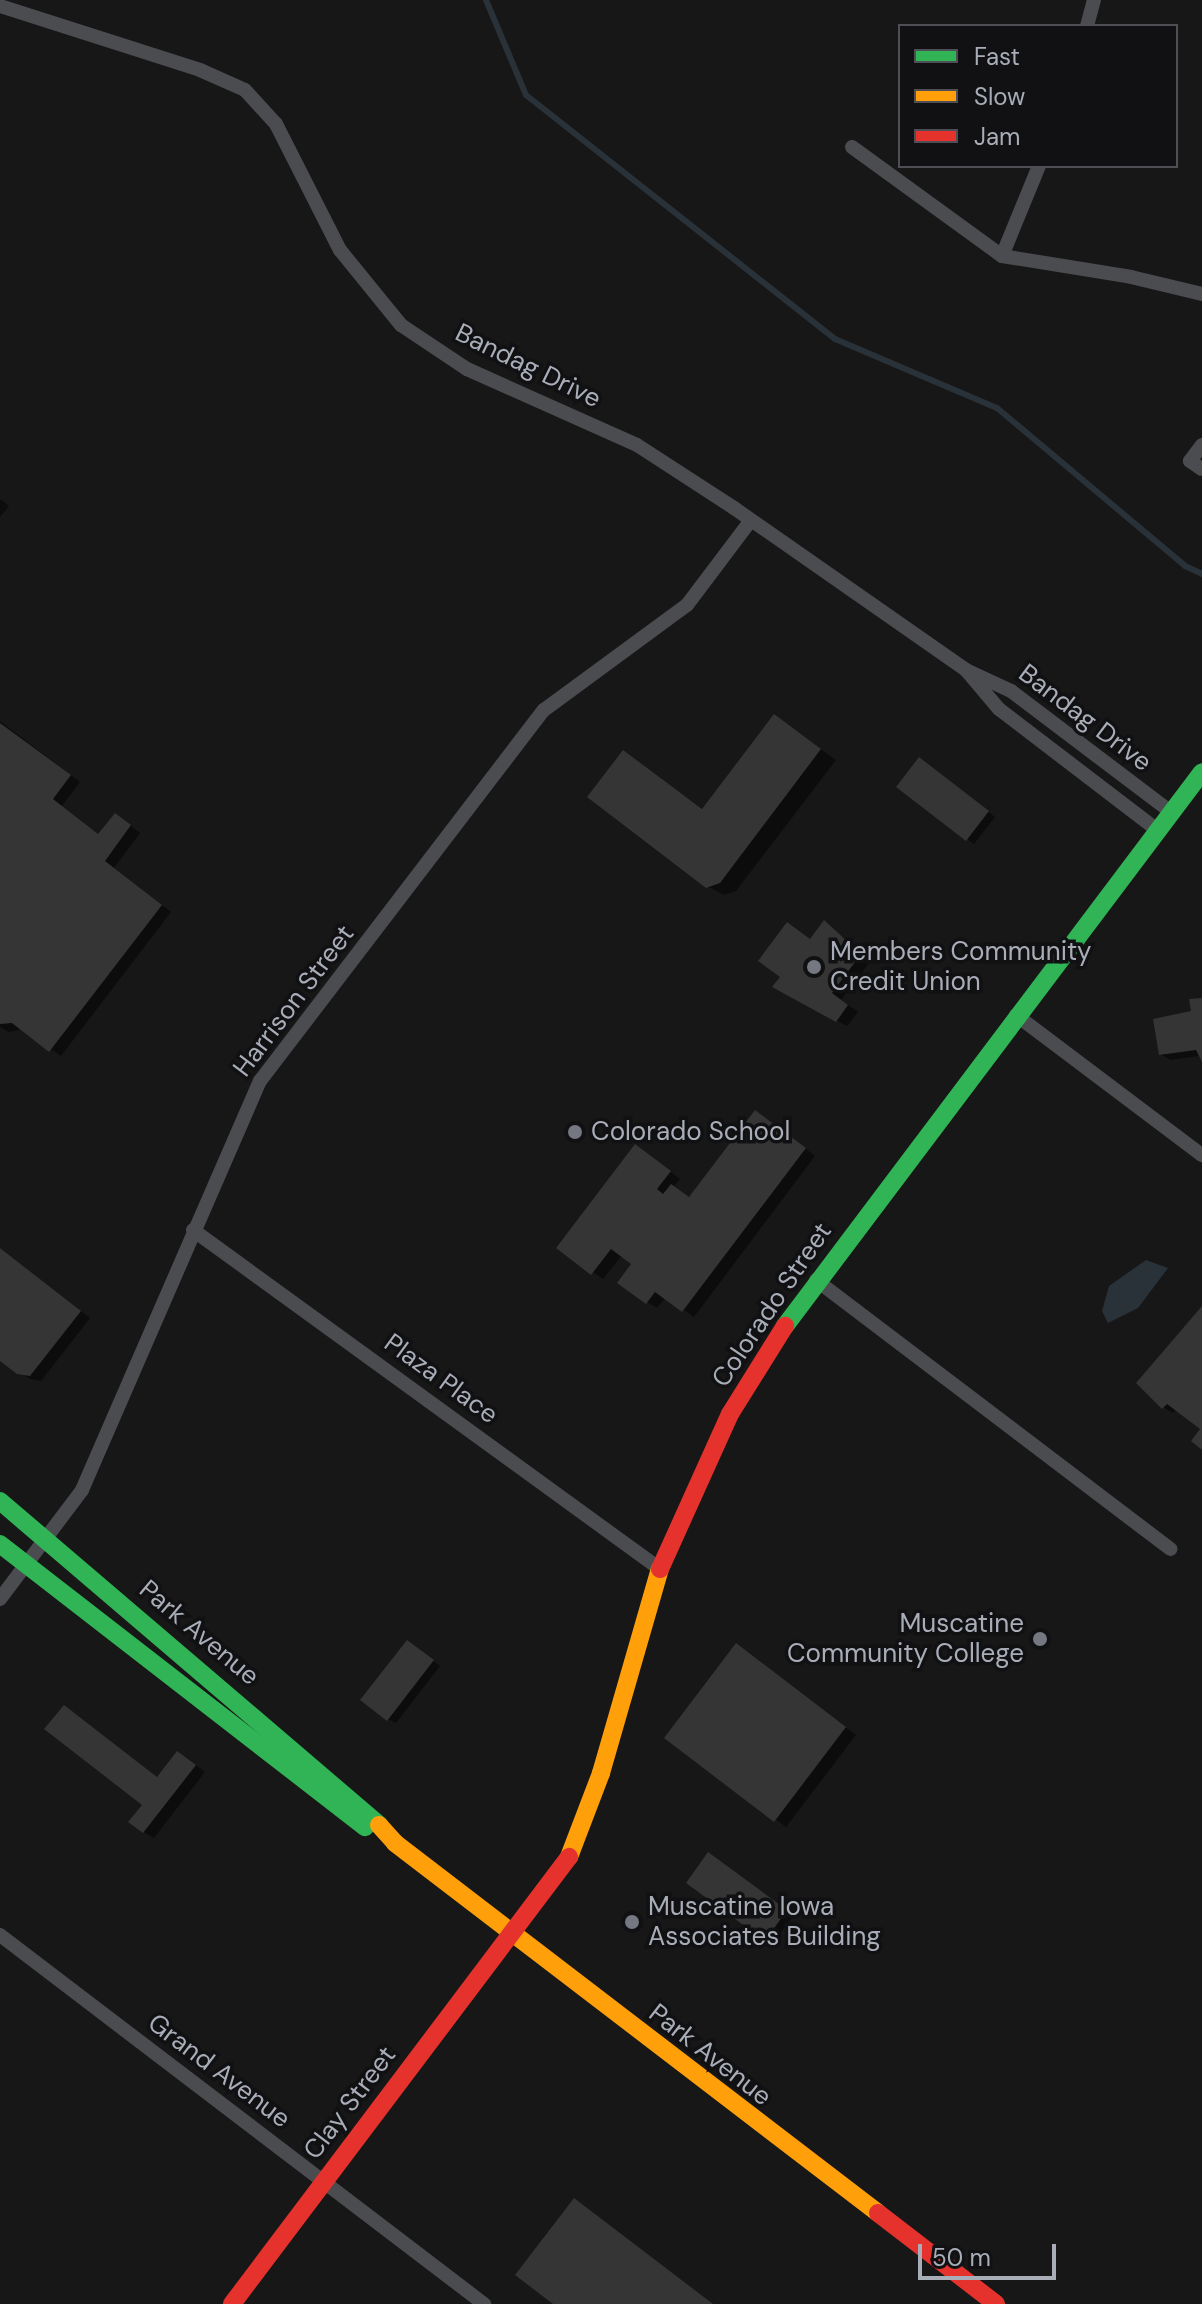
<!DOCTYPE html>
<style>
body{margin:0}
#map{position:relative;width:1202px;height:2304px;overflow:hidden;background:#171717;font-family:"DM Sans",sans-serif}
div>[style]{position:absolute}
.water>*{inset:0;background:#2a3239}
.shadow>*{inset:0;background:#0007}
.stream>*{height:6px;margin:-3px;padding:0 3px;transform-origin:3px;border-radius:3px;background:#2a3239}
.building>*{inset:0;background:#353536}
.street>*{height:14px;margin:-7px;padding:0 7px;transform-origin:7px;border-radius:7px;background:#4b4c50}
.fast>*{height:18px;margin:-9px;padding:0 9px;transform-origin:9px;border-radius:9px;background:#30b455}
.slow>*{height:18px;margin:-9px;padding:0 9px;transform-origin:9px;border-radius:9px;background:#ff9f0a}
.jam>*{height:18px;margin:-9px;padding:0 9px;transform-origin:9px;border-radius:9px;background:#e5322d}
.dots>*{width:22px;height:22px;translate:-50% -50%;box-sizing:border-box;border:4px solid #111113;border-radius:50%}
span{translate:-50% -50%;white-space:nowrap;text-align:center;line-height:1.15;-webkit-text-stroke:7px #111113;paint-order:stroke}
.street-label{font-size:26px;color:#a8adb8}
.poi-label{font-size:26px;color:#a8adb8}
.left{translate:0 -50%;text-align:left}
.right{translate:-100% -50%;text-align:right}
.legend{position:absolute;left:898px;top:24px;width:280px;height:144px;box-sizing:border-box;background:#111113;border:2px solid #4d4f55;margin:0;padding:10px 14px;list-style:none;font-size:24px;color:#a8adb8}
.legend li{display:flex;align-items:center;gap:16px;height:40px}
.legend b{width:40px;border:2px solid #4d4f55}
.scale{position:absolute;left:918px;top:2244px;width:138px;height:36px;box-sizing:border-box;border:4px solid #a8adb8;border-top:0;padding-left:10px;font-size:24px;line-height:28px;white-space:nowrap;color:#a8adb8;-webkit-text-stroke:6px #111113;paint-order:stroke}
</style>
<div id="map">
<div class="water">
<i style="clip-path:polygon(1146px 1260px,1168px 1268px,1138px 1308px,1108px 1323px,1102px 1311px,1109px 1286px)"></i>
</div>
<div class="shadow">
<i style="clip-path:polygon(0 499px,9px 506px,0 517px)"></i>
<i style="clip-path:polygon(775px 716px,836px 760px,736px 891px,724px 895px,707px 886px,623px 752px,704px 810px)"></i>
<i style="clip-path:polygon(0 721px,80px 782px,62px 806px,100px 836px,126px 822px,140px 833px,114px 868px,171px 912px,61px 1056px,22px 1029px,9px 1032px,0 1027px)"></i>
<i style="clip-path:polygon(927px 764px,995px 817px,974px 844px,967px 839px)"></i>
<i style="clip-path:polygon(824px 923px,870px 962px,841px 1000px,858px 1012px,847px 1026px,775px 987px)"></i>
<i style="clip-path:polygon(1202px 1000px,1202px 1062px,1199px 1056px,1171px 1060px,1160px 1054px)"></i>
<i style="clip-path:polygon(766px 1118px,815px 1156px,694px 1317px,666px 1297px,657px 1308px,647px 1302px,634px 1264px,622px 1255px,603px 1279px,559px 1248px,646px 1153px,680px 1179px,673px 1187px,690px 1198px)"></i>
<i style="clip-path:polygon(0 1248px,90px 1318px,41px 1381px,30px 1379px,0 1359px)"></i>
<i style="clip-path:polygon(1202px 1308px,1202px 1428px,1177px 1409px,1173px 1413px,1163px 1407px)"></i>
<i style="clip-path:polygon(415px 1647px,440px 1666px,396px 1723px,388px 1719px)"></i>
<i style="clip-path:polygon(747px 1652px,856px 1735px,786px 1827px,666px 1738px)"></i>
<i style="clip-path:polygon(74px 1713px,158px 1778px,188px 1759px,205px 1772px,154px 1838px,144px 1832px,145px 1804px)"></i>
<i style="clip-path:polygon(716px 1859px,794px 1915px,773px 1943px,766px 1939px)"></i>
</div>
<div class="stream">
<i style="left:486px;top:0;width:103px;rotate:67.2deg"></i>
<i style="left:526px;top:95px;width:394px;rotate:38.3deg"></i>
<i style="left:835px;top:339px;width:176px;rotate:23.1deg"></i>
<i style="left:997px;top:408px;width:246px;rotate:40deg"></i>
<i style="left:1185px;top:566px;width:19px;rotate:25deg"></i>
</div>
<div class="building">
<i style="clip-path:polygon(774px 714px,821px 749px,720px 883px,706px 888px,587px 797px,623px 750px,702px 809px)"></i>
<i style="clip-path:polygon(0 723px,71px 775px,53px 799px,98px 834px,115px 813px,131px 825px,105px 861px,162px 905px,49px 1052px,12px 1023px,0 1024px)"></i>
<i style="clip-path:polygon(919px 757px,989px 811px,966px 841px,896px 787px)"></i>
<i style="clip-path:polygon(824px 920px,861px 954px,832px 993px,848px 1005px,836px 1022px,772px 987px,780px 977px,758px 961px,787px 922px,810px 939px)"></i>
<i style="clip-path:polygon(1202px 998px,1202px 1062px,1196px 1050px,1159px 1055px,1153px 1019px,1191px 1011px,1189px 999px)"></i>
<i style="clip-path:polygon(755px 1110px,806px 1148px,682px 1312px,655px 1292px,646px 1304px,617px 1283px,631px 1264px,611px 1249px,591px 1275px,556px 1248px,635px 1144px,671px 1171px,657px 1189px,663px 1194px,671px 1184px,689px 1197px)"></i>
<i style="clip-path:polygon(0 1248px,81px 1311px,30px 1376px,17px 1374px,0 1361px)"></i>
<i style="clip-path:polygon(1202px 1306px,1202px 1450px,1191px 1441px,1200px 1429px,1167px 1404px,1162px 1409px,1136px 1383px)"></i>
<i style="clip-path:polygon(407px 1640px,434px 1660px,387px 1721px,360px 1700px)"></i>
<i style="clip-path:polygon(736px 1643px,846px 1727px,774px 1822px,664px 1738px)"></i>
<i style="clip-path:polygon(64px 1705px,157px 1777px,177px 1751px,196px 1765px,143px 1833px,128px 1822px,142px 1805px,44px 1729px)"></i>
<i style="clip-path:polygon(708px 1852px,787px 1910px,765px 1941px,686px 1883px)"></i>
<i style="clip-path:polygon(574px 2198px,713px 2304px,553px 2304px,515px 2275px)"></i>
</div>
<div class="street">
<i style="left:0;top:6px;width:210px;rotate:17.7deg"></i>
<i style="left:200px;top:70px;width:49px;rotate:24deg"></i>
<i style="left:245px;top:90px;width:46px;rotate:47.6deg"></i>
<i style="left:276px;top:124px;width:141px;rotate:63.1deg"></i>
<i style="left:340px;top:250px;width:97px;rotate:50.9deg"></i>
<i style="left:401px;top:325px;width:79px;rotate:33.7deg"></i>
<i style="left:467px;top:369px;width:186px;rotate:24.1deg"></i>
<i style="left:637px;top:445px;width:116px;rotate:33deg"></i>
<i style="left:734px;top:508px;width:283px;rotate:34.9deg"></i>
<i style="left:966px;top:670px;width:51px;rotate:49.8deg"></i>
<i style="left:999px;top:709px;width:199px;rotate:37.4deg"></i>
<i style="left:1087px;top:26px;width:27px;rotate:-75deg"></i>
<i style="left:852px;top:147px;width:185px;rotate:36deg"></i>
<i style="left:1002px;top:256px;width:131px;rotate:9.2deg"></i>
<i style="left:1131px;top:277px;width:73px;rotate:13.5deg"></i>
<i style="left:1002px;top:256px;width:97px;rotate:-67.7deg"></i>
<i style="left:1202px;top:445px;width:20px;rotate:127deg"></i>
<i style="left:1190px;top:461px;width:14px;rotate:34deg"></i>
<i style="left:966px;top:670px;width:50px;rotate:25deg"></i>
<i style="left:1011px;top:691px;width:201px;rotate:37.1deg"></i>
<i style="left:1016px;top:1015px;width:233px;rotate:37deg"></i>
<i style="left:193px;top:1230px;width:577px;rotate:35.98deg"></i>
<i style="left:816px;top:1280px;width:445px;rotate:37.2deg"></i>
<i style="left:0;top:1599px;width:136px;rotate:-53deg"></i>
<i style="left:82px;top:1490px;width:446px;rotate:-66.5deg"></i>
<i style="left:260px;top:1081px;width:467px;rotate:-52.6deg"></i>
<i style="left:544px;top:710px;width:177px;rotate:-36.3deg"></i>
<i style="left:687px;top:605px;width:106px;rotate:-53deg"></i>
<i style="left:0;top:1935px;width:609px;rotate:37.32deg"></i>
</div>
<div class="fast">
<i style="left:785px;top:1326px;width:693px;rotate:-53.03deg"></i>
<i style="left:0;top:1501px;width:499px;rotate:40.5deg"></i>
<i style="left:0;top:1544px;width:462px;rotate:37.8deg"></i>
</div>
<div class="slow">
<i style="left:379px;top:1825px;width:24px;rotate:48deg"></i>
<i style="left:395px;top:1843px;width:608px;rotate:37.45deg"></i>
<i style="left:569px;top:1857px;width:90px;rotate:-69.1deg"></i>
<i style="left:601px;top:1773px;width:212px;rotate:-73.9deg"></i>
</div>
<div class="jam">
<i style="left:660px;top:1569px;width:170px;rotate:-65.7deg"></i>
<i style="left:730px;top:1414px;width:104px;rotate:-58deg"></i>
<i style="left:878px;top:2213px;width:149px;rotate:37.6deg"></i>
<i style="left:232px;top:2304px;width:560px;rotate:-52.99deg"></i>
</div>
<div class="dots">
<i style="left:814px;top:967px;background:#757880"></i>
<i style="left:575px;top:1132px;background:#757880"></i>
<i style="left:1040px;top:1639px;background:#757880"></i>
<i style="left:632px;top:1922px;background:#757880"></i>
</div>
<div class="street-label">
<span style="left:528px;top:366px;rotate:26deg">Bandag Drive</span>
<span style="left:1085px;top:718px;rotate:37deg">Bandag Drive</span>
<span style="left:294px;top:1001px;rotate:-53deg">Harrison Street</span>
<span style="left:772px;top:1305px;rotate:-56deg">Colorado Street</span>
<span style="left:441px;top:1379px;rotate:36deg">Plaza Place</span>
<span style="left:199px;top:1633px;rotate:40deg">Park Avenue</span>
<span style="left:710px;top:2055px;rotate:38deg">Park Avenue</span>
<span style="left:219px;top:2071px;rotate:37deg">Grand Avenue</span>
<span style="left:350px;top:2103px;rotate:-53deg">Clay Street</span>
</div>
<div class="poi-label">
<span class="left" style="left:830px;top:967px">Members Community<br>Credit Union</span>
<span class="left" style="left:591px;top:1132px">Colorado School</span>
<span class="right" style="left:1024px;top:1639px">Muscatine<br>Community College</span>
<span class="left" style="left:648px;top:1922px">Muscatine Iowa<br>Associates Building</span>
</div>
<ul class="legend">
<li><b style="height:10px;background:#30b455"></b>Fast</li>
<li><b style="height:10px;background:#ff9f0a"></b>Slow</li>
<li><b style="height:10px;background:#e5322d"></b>Jam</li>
</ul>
<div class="scale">50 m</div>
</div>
